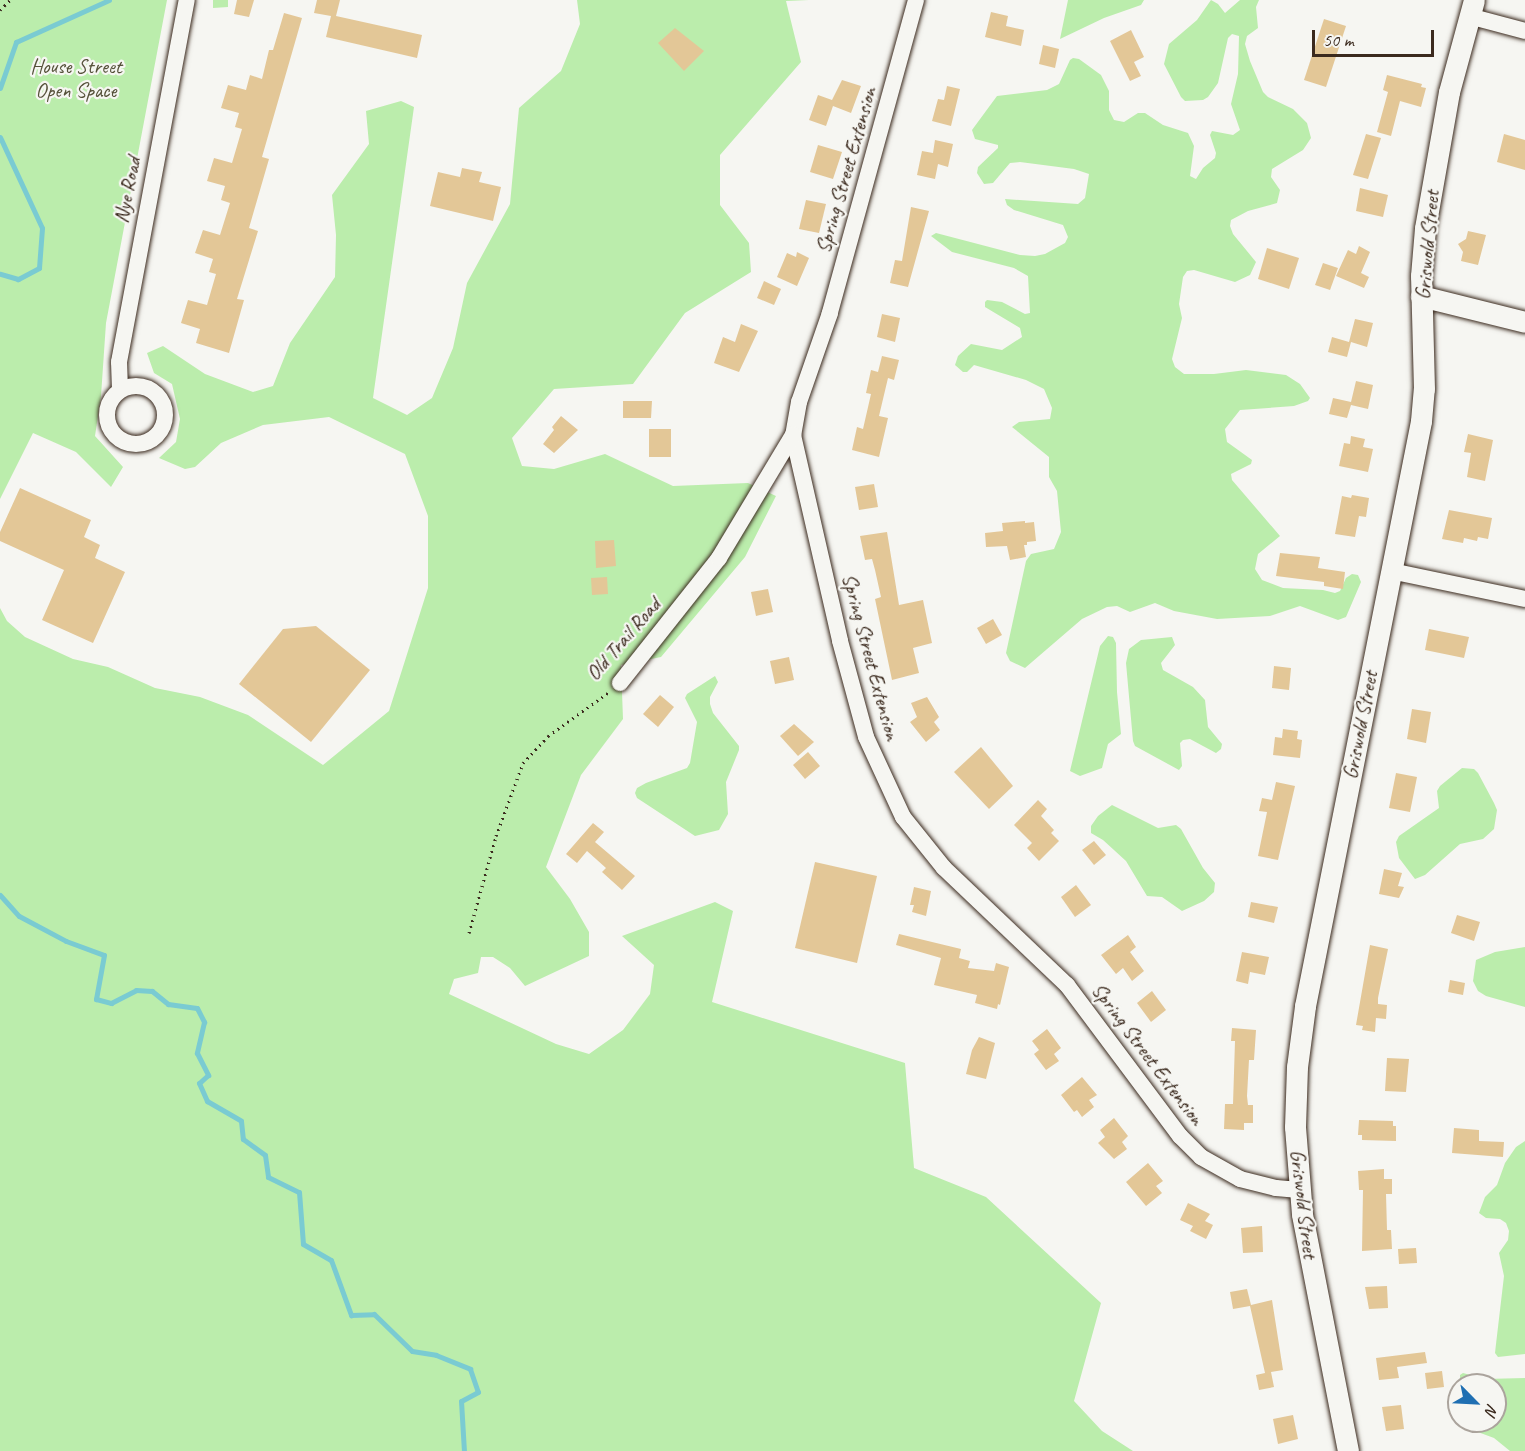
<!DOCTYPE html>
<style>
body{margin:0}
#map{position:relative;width:1525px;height:1451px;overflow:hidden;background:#f6f6f2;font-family:Caveat,sans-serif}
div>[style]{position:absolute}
.green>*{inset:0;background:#bbedac}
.stream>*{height:5px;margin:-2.5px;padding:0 2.5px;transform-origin:2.5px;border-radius:2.5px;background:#7acbd2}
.building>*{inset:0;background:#e3c797}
.path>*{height:3px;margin-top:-1.5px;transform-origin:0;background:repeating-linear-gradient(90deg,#3b2a1e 0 1.5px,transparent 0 6px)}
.roads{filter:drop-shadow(0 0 2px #3b2a1e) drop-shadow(0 0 2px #3b2a1e)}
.minor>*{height:16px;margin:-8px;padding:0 8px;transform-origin:8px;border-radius:8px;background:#f6f6f2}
.minor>.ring{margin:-8px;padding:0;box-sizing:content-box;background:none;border:16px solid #f6f6f2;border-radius:50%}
.major>*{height:21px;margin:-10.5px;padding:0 10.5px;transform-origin:10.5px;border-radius:10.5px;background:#f6f6f2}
span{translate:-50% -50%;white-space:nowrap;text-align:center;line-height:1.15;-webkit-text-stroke:4.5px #f6f6f2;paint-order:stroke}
.park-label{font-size:21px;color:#55513a}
.street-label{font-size:21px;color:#3b2a1e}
.north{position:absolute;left:1447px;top:1373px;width:60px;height:60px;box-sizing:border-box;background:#f6f6f2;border:2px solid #aba49d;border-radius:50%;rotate:114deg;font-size:16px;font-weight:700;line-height:24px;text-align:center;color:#3b2a1e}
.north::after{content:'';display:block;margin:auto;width:21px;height:27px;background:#1f6fb2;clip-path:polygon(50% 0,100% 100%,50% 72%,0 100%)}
.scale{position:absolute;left:1312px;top:30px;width:122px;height:27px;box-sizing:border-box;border:3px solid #3b2a1e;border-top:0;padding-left:8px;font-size:18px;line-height:21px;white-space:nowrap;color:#3b2a1e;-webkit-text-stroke:4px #f6f6f2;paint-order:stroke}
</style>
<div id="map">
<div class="green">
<i style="clip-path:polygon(0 0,167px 0,106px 323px,101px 396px,95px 436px,123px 467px,111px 487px,76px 452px,33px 433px,0 499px)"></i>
<i style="clip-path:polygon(213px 0,228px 0,228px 7px,213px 8px)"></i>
<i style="clip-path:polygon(577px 0,809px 0,786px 1px,801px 62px,720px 155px,720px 205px,749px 243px,751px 272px,685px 313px,633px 384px,554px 389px,512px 438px,522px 466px,554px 469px,605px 454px,673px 486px,748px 483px,776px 496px,745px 557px,661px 657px,621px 665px,623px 719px,581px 775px,546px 867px,570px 899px,589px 932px,589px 956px,525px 986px,510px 968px,493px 957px,481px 957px,478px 973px,454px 979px,449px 994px,556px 1044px,589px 1054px,623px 1030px,650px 994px,654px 965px,622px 936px,715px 902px,733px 911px,712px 1002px,905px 1063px,914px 1168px,986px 1197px,1101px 1303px,1074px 1401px,1102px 1431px,1133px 1451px,0 1451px,0 608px,7px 621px,25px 637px,73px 659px,108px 667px,155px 688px,200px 697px,248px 715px,323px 765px,389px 711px,428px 588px,428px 516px,405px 454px,329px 417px,263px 425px,221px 443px,195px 467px,185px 469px,159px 458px,176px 442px,180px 419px,172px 384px,154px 373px,147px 353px,163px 346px,205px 374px,253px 392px,273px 386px,290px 343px,335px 277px,336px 235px,332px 195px,369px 144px,366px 111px,401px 101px,414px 107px,373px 398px,407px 415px,432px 398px,453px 348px,467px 283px,510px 204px,519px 108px,561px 71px,580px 24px)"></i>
<i style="clip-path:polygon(1068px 0,1144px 0,1141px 5px,1104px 18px,1060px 39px)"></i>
<i style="clip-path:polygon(1211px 0,1218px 4px,1225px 13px,1240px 0,1259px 0,1256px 7px,1258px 28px,1247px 36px,1245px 44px,1250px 61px,1263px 92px,1268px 97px,1293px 109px,1307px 123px,1311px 138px,1303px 150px,1272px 169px,1271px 177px,1280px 190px,1277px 203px,1248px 211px,1231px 220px,1230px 226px,1233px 234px,1256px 262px,1250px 275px,1235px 282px,1194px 270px,1187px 271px,1183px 277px,1179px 304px,1182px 318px,1172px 359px,1175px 367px,1184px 374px,1214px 374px,1246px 370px,1286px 375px,1300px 384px,1310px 398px,1308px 401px,1294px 406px,1240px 410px,1225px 429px,1227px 442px,1252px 460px,1251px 464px,1231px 474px,1232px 480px,1280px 536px,1258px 554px,1255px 569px,1262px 580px,1283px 588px,1323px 590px,1335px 593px,1340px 591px,1346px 578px,1352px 574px,1358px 575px,1361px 582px,1346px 617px,1338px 620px,1300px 606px,1270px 616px,1217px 619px,1174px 611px,1155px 603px,1130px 612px,1117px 606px,1107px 607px,1082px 619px,1025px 668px,1010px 661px,1006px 653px,1026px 561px,1031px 554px,1054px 549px,1061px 532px,1057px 491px,1049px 477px,1049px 457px,1012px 427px,1019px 422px,1050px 419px,1052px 408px,1044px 389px,1026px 380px,974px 365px,967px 372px,963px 372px,955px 365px,958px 356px,971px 344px,1002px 350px,1022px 337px,1020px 328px,985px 307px,985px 302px,987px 300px,1002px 302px,1025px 314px,1030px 313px,1028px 276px,1014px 268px,952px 252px,931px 236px,936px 233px,1020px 255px,1035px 256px,1045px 254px,1065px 243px,1068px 237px,1063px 225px,1014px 210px,1007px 205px,1005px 199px,1078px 204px,1085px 198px,1089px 174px,1074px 169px,1020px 162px,1010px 163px,993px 183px,984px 184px,977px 173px,978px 167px,998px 148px,998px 145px,975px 139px,972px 130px,997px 96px,1047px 90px,1059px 84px,1070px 60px,1073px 58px,1079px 59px,1101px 75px,1109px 91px,1109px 110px,1114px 120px,1124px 122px,1138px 113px,1145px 113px,1163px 125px,1188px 133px,1194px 146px,1190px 176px,1196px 179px,1203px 168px,1215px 158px,1216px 153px,1210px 135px,1212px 131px,1233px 135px,1240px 130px,1231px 104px,1238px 74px,1239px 36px,1232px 34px,1228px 38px,1218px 83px,1208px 97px,1203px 100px,1185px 101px,1181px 97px,1164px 64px,1169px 44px,1197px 20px)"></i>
<i style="clip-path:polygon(1108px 636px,1113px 637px,1116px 643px,1117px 692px,1121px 734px,1108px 744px,1102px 768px,1080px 776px,1070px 771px,1100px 646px)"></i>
<i style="clip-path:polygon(1172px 637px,1175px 645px,1161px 663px,1163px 670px,1193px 687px,1205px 700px,1208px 727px,1222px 744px,1221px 749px,1216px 753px,1190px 739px,1183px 740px,1180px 743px,1182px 766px,1179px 770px,1135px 746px,1133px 741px,1126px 663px,1129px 649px,1141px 640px)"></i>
<i style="clip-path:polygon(715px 676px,718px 682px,710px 697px,710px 704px,713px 713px,739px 746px,739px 750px,726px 782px,728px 814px,719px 830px,695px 836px,637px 798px,635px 793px,637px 788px,646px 783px,687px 768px,690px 763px,697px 722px,685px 698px,687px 694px)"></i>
<i style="clip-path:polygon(1462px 768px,1474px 769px,1478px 773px,1494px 803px,1497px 810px,1494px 829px,1483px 839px,1460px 844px,1425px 875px,1415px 879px,1399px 858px,1396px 842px,1399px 836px,1439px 808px,1437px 791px,1440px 786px)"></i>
<i style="clip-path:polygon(1112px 805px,1158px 828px,1176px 825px,1181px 829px,1203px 868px,1215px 883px,1214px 892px,1204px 901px,1182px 911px,1162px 897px,1147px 896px,1126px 861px,1103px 840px,1091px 833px,1091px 826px,1098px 816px)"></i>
<i style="clip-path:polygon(1525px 947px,1525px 1007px,1486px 996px,1478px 991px,1473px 981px,1476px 960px,1495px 952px)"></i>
<i style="clip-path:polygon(1525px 1141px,1525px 1354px,1498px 1357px,1495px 1353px,1496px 1344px,1504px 1276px,1499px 1253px,1508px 1240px,1509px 1231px,1506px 1223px,1500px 1219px,1486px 1218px,1479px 1213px,1485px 1197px,1497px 1185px,1505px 1163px,1516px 1147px)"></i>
<i style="clip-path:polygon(1463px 1373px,1485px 1379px,1525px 1378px,1525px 1451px,1510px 1451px,1494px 1438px,1467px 1428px,1466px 1421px,1495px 1421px,1495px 1385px,1460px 1385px,1460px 1375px)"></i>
</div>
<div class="stream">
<i style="left:0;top:88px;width:49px;rotate:-70.8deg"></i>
<i style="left:16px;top:42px;width:102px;rotate:-24.3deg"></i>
<i style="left:0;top:137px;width:100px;rotate:65.2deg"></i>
<i style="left:42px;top:228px;width:40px;rotate:94.3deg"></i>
<i style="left:39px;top:268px;width:24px;rotate:152deg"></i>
<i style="left:18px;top:279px;width:19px;rotate:-164deg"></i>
<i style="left:0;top:895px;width:28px;rotate:48deg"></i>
<i style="left:19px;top:916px;width:53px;rotate:28deg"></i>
<i style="left:66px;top:941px;width:40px;rotate:20.2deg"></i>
<i style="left:104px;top:955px;width:45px;rotate:100.3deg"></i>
<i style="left:96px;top:999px;width:16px;rotate:15deg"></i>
<i style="left:111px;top:1003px;width:28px;rotate:-27deg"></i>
<i style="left:136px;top:990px;width:16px;rotate:4deg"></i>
<i style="left:152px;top:991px;width:21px;rotate:39deg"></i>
<i style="left:168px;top:1004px;width:29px;rotate:8deg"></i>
<i style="left:197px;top:1008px;width:16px;rotate:63deg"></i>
<i style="left:204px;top:1022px;width:32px;rotate:103deg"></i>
<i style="left:197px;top:1053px;width:25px;rotate:63deg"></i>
<i style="left:208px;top:1075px;width:12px;rotate:138deg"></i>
<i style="left:199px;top:1083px;width:20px;rotate:66deg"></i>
<i style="left:207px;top:1101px;width:39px;rotate:30deg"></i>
<i style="left:241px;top:1121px;width:18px;rotate:84deg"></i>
<i style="left:243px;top:1139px;width:27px;rotate:36deg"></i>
<i style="left:265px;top:1155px;width:22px;rotate:82deg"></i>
<i style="left:268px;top:1177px;width:34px;rotate:26deg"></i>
<i style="left:299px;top:1192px;width:52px;rotate:85.6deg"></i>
<i style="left:303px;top:1244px;width:32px;rotate:30deg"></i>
<i style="left:331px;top:1260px;width:59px;rotate:70deg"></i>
<i style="left:351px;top:1315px;width:23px;rotate:-2deg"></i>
<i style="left:374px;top:1314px;width:53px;rotate:44.2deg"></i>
<i style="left:412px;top:1351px;width:24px;rotate:9deg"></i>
<i style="left:436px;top:1355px;width:37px;rotate:22deg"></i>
<i style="left:470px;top:1369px;width:24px;rotate:71deg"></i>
<i style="left:478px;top:1392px;width:19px;rotate:152deg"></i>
<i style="left:461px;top:1401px;width:50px;rotate:86.6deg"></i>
</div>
<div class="building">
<i style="clip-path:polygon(237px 0,254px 0,249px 17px,234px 14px)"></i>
<i style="clip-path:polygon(317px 0,340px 0,336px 16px,422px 35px,417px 58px,326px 37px,331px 16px,314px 13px)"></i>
<i style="clip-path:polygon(991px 12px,1008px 16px,1006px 26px,1024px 30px,1021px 46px,985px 37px)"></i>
<i style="clip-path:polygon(284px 13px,302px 18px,262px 157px,269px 159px,249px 228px,258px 231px,237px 299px,244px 300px,229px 353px,196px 343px,200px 329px,181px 323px,188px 300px,207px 305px,216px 274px,209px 272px,213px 259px,195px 253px,203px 230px,220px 235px,230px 203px,221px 200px,225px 186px,207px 181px,214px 158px,232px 163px,242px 129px,235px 127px,239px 113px,221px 108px,228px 85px,246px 90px,250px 75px,262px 79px,269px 50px,273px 50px)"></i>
<i style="clip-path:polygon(1324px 19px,1346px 26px,1326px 87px,1304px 80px)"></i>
<i style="clip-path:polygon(675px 28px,704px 51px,684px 71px,658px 43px)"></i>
<i style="clip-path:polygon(1131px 30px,1144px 57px,1134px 62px,1141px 76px,1130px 81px,1110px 41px)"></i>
<i style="clip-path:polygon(1043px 45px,1059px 49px,1055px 68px,1039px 64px)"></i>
<i style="clip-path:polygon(1387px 75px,1422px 84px,1421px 87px,1426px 88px,1421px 107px,1400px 101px,1391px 136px,1377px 132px,1388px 92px,1383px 90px)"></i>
<i style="clip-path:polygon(842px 80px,861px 86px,851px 113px,833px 106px,826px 126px,809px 120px,818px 95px,832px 100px)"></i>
<i style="clip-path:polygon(947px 86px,960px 89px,951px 126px,932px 121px,938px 99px,944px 100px)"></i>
<i style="clip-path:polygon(1366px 134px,1381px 138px,1368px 179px,1353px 175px)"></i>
<i style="clip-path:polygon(1504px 134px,1525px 140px,1525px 170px,1497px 162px)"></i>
<i style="clip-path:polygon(935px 140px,953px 144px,948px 167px,938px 164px,935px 179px,917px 175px,922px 151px,933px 153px)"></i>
<i style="clip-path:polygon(818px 145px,842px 152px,833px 179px,810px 172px)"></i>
<i style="clip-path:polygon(462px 168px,482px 172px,479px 182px,501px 187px,493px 221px,430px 206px,438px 172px,460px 177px)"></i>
<i style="clip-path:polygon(1360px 188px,1388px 195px,1383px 217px,1356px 211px)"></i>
<i style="clip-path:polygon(806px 200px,826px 204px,819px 233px,799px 229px)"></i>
<i style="clip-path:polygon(911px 207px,929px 211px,908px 287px,890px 283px,895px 260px,902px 261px)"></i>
<i style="clip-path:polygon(1468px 231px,1486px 235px,1478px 265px,1461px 261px,1463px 252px,1458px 244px,1466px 239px)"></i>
<i style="clip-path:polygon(1359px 246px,1370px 252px,1361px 273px,1369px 277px,1364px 288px,1336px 276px,1348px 250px,1356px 254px)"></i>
<i style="clip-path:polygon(1267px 248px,1299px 258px,1289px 289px,1258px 279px)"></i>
<i style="clip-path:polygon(797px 252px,809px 258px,797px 286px,777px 277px,787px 253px,796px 257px)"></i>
<i style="clip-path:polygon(1323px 263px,1338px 268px,1330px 290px,1315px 285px)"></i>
<i style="clip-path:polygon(764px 281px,781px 289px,774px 305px,757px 298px)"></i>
<i style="clip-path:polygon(882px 314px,900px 318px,895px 342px,877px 337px)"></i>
<i style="clip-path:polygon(1355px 319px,1373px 323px,1367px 347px,1351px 342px,1347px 357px,1328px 352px,1332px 337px,1349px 342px)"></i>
<i style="clip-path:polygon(741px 324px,758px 331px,739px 372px,714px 363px,723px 337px,735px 342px)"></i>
<i style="clip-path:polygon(882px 356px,899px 360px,894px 380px,888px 378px,879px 416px,888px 418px,879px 457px,852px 450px,857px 427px,863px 429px,871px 394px,866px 393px,871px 370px,878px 372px)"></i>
<i style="clip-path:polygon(1356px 381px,1373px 385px,1368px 409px,1351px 405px,1347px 418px,1329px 414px,1333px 398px,1351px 402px)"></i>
<i style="clip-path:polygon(623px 401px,652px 401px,651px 418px,623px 418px)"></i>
<i style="clip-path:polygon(561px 416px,578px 430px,554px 453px,543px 444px,554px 430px,552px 427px)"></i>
<i style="clip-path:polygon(649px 429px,671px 429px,671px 457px,649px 457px)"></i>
<i style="clip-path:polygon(1468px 434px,1493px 440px,1485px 481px,1467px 477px,1471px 453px,1464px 452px)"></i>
<i style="clip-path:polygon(1351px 436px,1365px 439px,1363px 447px,1373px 449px,1368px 472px,1339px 466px,1344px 443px,1350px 444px)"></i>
<i style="clip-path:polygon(874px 484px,878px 507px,859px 510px,855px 487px)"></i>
<i style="clip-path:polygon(20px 488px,91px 520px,84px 537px,100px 545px,95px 558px,125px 572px,93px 643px,42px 620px,64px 570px,0 541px,0 532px)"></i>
<i style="clip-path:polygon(1352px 495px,1369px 498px,1366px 517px,1359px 516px,1355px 537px,1335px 534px,1342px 496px,1351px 498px)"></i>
<i style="clip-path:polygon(1449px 510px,1492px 518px,1488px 539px,1478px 537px,1477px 541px,1464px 538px,1463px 543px,1442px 539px)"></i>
<i style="clip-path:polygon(1025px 521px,1025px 523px,1034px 522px,1036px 541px,1027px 542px,1027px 545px,1024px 545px,1026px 557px,1010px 560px,1007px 546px,986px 547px,985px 533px,1003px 531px,1002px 523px)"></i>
<i style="clip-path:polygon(887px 532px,899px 605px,923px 600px,932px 643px,913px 648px,919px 673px,892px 680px,875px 599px,881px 597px,875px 570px,872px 559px,865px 560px,860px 536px)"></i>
<i style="clip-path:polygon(614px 540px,616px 566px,596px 568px,595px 541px)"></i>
<i style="clip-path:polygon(1280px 553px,1320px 557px,1318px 568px,1345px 572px,1343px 589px,1324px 586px,1324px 582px,1276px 576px)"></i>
<i style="clip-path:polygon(607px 577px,608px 594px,592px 595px,591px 578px)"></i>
<i style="clip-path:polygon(768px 589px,773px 612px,756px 616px,751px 592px)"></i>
<i style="clip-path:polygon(993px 619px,1002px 635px,986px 644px,977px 628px)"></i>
<i style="clip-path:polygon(316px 626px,370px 670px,311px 742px,239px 684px,283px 629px)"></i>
<i style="clip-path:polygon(1429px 629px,1469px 637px,1464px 658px,1425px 650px)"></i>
<i style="clip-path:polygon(789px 657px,794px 680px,775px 684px,770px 661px)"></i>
<i style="clip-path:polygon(1274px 666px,1291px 668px,1289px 690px,1272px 688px)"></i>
<i style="clip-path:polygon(660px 695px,674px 707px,658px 727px,643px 714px)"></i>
<i style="clip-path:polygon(927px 697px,939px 717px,934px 722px,940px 730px,926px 742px,910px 722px,917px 717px,911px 703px)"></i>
<i style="clip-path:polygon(1412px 709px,1431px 712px,1426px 743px,1407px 739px)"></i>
<i style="clip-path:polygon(794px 724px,814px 742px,798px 756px,780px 736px)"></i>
<i style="clip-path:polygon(1283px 729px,1298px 731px,1297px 739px,1302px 740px,1300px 758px,1273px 755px,1275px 737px,1282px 738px)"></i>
<i style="clip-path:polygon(981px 747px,1013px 786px,989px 809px,954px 772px)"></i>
<i style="clip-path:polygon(808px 752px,820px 766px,805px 779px,793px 765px)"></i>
<i style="clip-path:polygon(1396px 773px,1417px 777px,1410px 812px,1389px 808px)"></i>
<i style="clip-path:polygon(1276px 782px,1295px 786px,1278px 860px,1258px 856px,1267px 812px,1259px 811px,1262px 798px,1272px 800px)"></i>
<i style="clip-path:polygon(1038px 800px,1047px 809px,1041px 816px,1054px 830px,1051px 833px,1059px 841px,1039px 861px,1027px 848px,1032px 843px,1014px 825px)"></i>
<i style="clip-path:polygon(593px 823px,604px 832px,595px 842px,635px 876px,622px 890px,602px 872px,606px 868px,587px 851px,577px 863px,566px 854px)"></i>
<i style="clip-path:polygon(1094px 841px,1106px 855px,1094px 865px,1082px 850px)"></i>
<i style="clip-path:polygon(815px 862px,877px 876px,857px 963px,795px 948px)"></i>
<i style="clip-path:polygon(1384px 869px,1402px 873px,1398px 886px,1404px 887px,1399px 898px,1379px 894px)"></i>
<i style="clip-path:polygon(1076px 885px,1091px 905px,1075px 917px,1061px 897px)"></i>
<i style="clip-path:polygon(914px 887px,931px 891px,926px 916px,912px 912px,914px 905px,910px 905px)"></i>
<i style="clip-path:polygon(1251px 902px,1278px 907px,1274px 923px,1248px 917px)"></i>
<i style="clip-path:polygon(1457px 915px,1480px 922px,1474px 941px,1451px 933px)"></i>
<i style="clip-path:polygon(899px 934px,961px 949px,959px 958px,970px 961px,968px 968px,994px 971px,996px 963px,1009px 967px,1000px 1005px,998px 1004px,997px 1009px,975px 1003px,977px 995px,934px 985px,941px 958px,896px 945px)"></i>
<i style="clip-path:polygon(1128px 935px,1136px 947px,1130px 952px,1144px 971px,1132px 981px,1123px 968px,1116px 974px,1101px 955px)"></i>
<i style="clip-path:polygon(1370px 945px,1388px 949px,1378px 998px,1378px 1004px,1387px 1005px,1386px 1019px,1376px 1018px,1375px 1032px,1362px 1030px,1363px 1026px,1356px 1025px)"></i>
<i style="clip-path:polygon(1242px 952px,1269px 957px,1265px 975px,1250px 972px,1248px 984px,1236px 981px)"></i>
<i style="clip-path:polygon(1450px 980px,1465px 983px,1463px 995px,1448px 992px)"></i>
<i style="clip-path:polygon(1152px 991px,1166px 1010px,1151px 1022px,1137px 1003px)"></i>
<i style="clip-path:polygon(1232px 1028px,1256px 1030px,1254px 1060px,1249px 1060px,1247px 1096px,1248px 1105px,1253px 1105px,1253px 1123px,1244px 1123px,1244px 1130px,1224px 1129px,1225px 1104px,1233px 1104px,1235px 1041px,1231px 1041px)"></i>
<i style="clip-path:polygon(1047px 1029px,1061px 1048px,1054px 1054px,1059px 1061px,1046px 1070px,1034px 1054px,1039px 1050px,1032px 1041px)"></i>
<i style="clip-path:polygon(979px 1037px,995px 1043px,986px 1079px,966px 1074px,972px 1050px)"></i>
<i style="clip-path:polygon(1387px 1058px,1409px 1059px,1406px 1092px,1385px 1091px)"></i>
<i style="clip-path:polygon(1082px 1077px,1097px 1095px,1089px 1100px,1094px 1107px,1082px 1117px,1077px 1110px,1074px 1112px,1061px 1095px)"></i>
<i style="clip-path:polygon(1114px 1118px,1128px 1136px,1122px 1142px,1127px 1149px,1114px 1159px,1098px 1143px,1105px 1137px,1100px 1130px)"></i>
<i style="clip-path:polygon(1359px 1120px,1393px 1121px,1393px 1126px,1396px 1126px,1396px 1141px,1362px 1140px,1362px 1135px,1358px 1135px)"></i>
<i style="clip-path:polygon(1454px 1128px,1479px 1130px,1479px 1141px,1504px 1142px,1503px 1157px,1452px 1153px)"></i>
<i style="clip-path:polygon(1148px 1163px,1163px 1181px,1156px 1186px,1162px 1193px,1146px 1206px,1126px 1182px)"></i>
<i style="clip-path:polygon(1384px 1169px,1384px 1179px,1392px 1179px,1392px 1194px,1386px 1194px,1387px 1230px,1391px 1230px,1392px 1249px,1362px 1251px,1363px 1190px,1359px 1190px,1358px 1171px)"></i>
<i style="clip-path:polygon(1188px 1203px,1210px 1214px,1205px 1221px,1213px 1225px,1206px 1239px,1190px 1231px,1193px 1226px,1180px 1220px)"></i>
<i style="clip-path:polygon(1262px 1226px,1263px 1252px,1243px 1253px,1241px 1228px)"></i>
<i style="clip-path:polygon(1416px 1248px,1417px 1263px,1399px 1264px,1398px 1249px)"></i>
<i style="clip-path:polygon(1387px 1286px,1388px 1308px,1369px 1309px,1365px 1287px)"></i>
<i style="clip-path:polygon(1247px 1289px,1251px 1305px,1272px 1300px,1283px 1370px,1271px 1372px,1274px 1387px,1259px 1390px,1256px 1375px,1265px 1373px,1250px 1306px,1233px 1309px,1230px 1292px)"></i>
<i style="clip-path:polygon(1425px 1352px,1427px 1363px,1397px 1367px,1399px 1378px,1379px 1380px,1376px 1358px)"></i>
<i style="clip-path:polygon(1442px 1371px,1444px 1387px,1427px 1389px,1425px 1373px)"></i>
<i style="clip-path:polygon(1401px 1405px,1404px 1429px,1386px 1431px,1382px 1407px)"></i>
<i style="clip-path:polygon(1293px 1415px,1298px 1439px,1278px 1444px,1273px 1419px)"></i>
</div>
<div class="path">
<i style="left:0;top:10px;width:14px;rotate:-45deg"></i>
<i style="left:469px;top:933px;width:101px;rotate:-74.4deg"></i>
<i style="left:496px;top:836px;width:78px;rotate:-69.7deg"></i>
<i style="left:523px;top:763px;width:37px;rotate:-47deg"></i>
<i style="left:548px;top:736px;width:75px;rotate:-35.8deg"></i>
</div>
<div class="roads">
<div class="minor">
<i style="left:916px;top:0;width:325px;rotate:105.4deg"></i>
<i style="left:830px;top:313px;width:94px;rotate:109.2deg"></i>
<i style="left:799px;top:402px;width:34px;rotate:100deg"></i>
<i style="left:793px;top:435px;width:211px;rotate:77.1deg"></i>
<i style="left:840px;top:641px;width:99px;rotate:74.8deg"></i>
<i style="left:866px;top:737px;width:88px;rotate:65.2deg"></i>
<i style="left:903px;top:817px;width:65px;rotate:51.2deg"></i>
<i style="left:944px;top:868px;width:170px;rotate:43.6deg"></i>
<i style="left:1067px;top:985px;width:189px;rotate:53.2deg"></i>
<i style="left:1180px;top:1136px;width:30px;rotate:45deg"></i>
<i style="left:1201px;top:1157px;width:45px;rotate:29.4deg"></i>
<i style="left:1240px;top:1179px;width:37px;rotate:14deg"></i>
<i style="left:1276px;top:1188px;width:23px;rotate:5deg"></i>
<i style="left:1469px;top:16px;width:58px;rotate:15deg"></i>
<i class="ring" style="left:107px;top:386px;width:42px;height:42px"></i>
<i style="left:120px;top:390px;width:28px;rotate:-92deg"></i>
<i style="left:119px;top:362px;width:368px;rotate:-79.4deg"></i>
<i style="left:1391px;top:571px;width:137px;rotate:11.8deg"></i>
<i style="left:620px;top:683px;width:159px;rotate:-51.6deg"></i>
<i style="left:719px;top:558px;width:144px;rotate:-59deg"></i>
</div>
<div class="major">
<i style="left:1421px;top:296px;width:107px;rotate:14deg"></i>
<i style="left:1348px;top:1451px;width:241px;rotate:-101deg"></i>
<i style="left:1302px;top:1214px;width:87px;rotate:-94.6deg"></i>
<i style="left:1295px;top:1127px;width:60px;rotate:-88.1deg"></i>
<i style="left:1297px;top:1067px;width:62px;rotate:-82.5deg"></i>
<i style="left:1305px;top:1006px;width:596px;rotate:-78.78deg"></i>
<i style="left:1421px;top:421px;width:32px;rotate:-85deg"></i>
<i style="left:1424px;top:389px;width:113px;rotate:-91.5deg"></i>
<i style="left:1421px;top:276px;width:48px;rotate:-85.2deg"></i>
<i style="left:1425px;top:228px;width:138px;rotate:-80deg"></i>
<i style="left:1449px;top:92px;width:95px;rotate:-74.8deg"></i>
</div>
</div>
<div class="park-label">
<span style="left:76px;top:78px">House Street<br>Open Space</span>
</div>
<div class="street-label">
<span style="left:846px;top:170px;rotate:-74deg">Spring Street Extension</span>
<span style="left:127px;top:190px;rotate:-79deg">Nye Road</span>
<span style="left:1427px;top:245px;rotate:-85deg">Griswold Street</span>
<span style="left:623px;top:639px;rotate:-49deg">Old Trail Road</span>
<span style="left:871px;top:657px;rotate:75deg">Spring Street Extension</span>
<span style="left:1360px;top:725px;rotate:-79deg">Griswold Street</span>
<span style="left:1148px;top:1054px;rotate:53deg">Spring Street Extension</span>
<span style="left:1304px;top:1204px;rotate:83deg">Griswold Street</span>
</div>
<div class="north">N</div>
<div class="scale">50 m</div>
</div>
